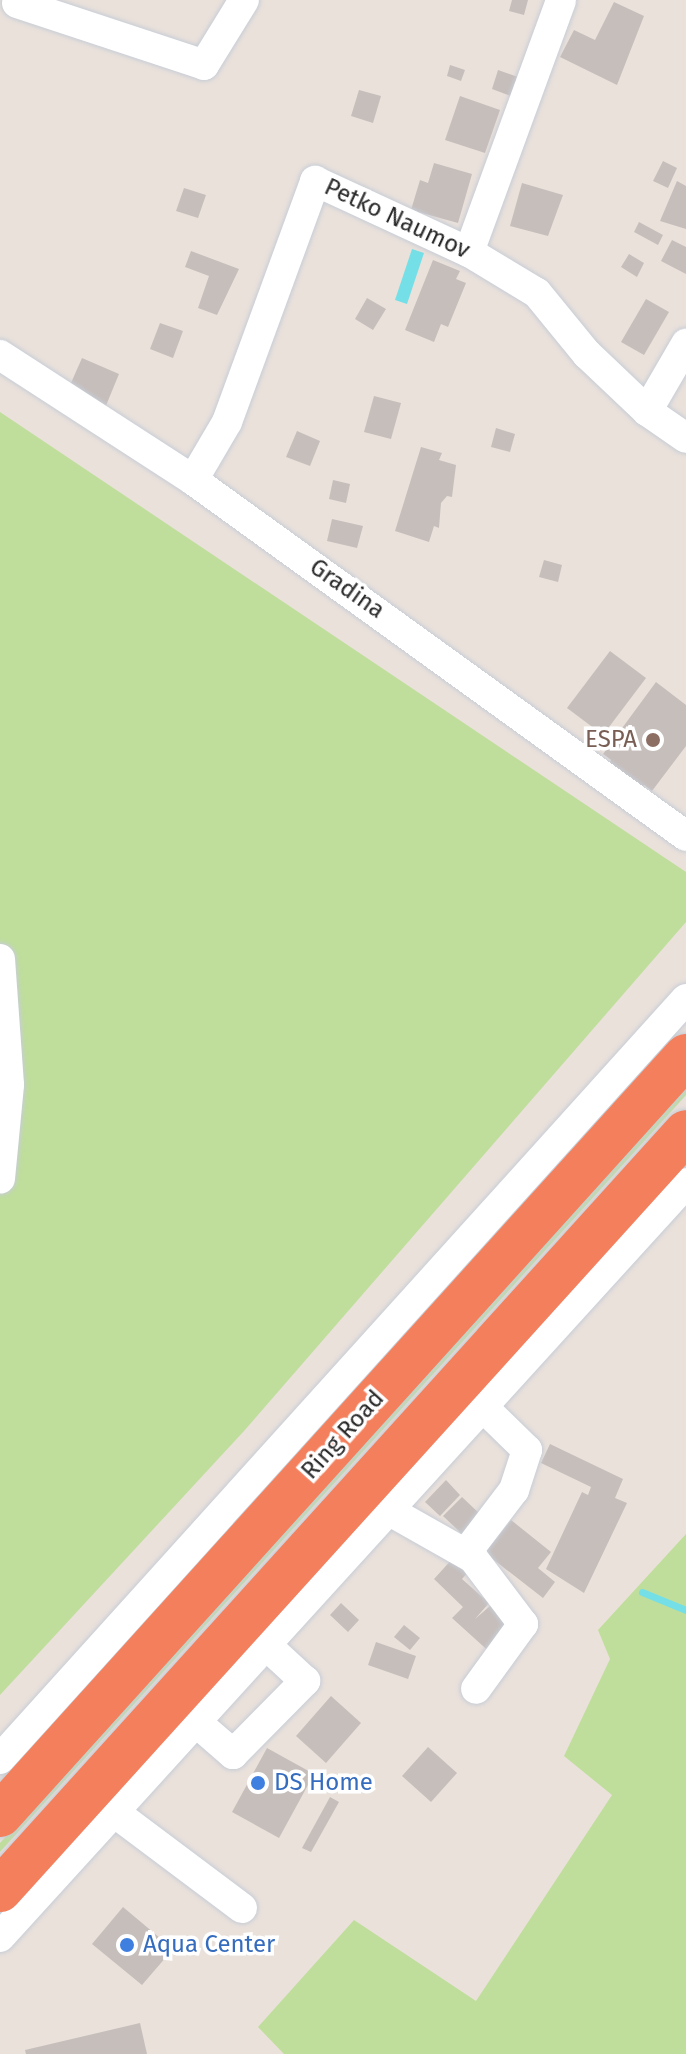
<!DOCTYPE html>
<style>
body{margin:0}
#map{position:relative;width:686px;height:2054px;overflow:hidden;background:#eae1db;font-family:"Fira Sans",sans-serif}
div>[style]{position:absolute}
.green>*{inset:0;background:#bfde9b}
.water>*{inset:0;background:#74dfe6}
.stream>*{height:7px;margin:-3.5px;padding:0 3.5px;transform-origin:3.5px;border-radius:3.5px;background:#74dfe6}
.building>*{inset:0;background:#c6bebb}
.roads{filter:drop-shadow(0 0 2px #c7cdd6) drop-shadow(0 0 2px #c7cdd6)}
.minor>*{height:30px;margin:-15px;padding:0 15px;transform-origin:15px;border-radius:15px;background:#fff}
.highway>*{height:44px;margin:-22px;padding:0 22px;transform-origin:22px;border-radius:22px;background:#f37f5d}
.dots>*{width:22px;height:22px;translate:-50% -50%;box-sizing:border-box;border:4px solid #fff;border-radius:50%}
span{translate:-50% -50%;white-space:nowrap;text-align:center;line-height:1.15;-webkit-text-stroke:7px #fff;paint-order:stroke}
.street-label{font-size:24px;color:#292929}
.education-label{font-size:24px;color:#785e54}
.right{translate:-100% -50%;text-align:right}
.shop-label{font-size:24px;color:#366cbe}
.left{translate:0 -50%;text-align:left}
</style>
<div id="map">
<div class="green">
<i style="clip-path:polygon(0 412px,686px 872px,686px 922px,244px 1431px,0 1695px)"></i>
<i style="clip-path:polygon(686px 1082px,686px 1095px,0 1852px,0 1843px)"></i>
<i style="clip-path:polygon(686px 1534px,686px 2054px,284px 2054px,258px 2027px,354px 1920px,476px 2001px,612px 1795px,564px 1756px,610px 1659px,598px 1630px)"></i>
</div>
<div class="water">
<i style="clip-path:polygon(412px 249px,424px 253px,407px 304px,395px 300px)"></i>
</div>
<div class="stream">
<i style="left:642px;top:1592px;width:48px;rotate:22.2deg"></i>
</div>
<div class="building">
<i style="clip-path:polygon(512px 0,528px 0,524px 15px,509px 11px)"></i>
<i style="clip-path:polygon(614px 2px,644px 16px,617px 85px,560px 57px,574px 30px,595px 40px)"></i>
<i style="clip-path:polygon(450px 65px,465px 70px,461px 81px,447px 76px)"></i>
<i style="clip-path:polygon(498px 70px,518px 77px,511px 96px,492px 89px)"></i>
<i style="clip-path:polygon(359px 90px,381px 96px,373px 123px,351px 116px)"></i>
<i style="clip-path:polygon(460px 96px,500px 110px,485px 153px,445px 140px)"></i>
<i style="clip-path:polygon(663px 161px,677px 168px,668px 188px,653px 181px)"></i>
<i style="clip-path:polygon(434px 163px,472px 174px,458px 223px,411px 210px,420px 180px,428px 183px)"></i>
<i style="clip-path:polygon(677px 181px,686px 186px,686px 229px,660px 221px)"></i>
<i style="clip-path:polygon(522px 183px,563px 195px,548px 236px,510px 226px)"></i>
<i style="clip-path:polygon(184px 188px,206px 195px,198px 218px,176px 211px)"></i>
<i style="clip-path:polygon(639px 222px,663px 235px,658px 245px,634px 232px)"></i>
<i style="clip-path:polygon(672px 240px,686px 247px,686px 274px,661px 261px)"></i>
<i style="clip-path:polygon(191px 251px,239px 269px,217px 315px,198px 308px,209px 276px,185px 267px)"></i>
<i style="clip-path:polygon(629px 254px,644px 263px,637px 277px,621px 267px)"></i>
<i style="clip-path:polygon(433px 260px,460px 271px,456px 279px,466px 283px,448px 327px,441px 324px,434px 342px,405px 330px)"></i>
<i style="clip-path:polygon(367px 298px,386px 309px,373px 330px,355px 319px)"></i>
<i style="clip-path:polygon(646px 299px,669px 312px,644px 355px,621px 342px)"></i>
<i style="clip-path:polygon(160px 323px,183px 331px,173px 358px,150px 349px)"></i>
<i style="clip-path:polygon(82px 358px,119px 374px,105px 408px,67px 392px)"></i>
<i style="clip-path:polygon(374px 396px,401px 403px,391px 439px,364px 432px)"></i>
<i style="clip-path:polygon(496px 428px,515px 434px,510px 452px,491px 447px)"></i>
<i style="clip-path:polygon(297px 431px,320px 441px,310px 466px,286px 457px)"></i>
<i style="clip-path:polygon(421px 447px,442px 453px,439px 460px,456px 465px,452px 497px,447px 496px,441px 503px,439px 528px,434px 526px,429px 542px,395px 531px)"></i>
<i style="clip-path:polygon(333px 480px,350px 484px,346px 503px,329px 499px)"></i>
<i style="clip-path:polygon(332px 519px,363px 526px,357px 548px,327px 541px)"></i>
<i style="clip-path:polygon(544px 560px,562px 565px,558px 582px,539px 577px)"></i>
<i style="clip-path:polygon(610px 651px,646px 678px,603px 735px,567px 708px)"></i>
<i style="clip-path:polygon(656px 682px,686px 705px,686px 746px,652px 791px,644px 785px,639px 791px,607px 767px,611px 760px,603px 754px)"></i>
<i style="clip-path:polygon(550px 1444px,623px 1479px,615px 1498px,627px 1503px,584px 1593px,546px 1569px,582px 1492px,588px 1495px,591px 1487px,541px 1463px)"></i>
<i style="clip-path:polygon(446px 1480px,460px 1495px,440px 1516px,425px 1502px)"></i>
<i style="clip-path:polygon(462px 1497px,482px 1516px,462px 1534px,443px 1516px)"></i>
<i style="clip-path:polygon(511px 1520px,551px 1552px,538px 1568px,555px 1582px,543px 1598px,485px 1553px)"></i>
<i style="clip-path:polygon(454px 1557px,469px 1571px,462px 1579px,489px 1603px,475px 1619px,490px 1606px,512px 1624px,494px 1656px,452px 1618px,463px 1607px,434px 1579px)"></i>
<i style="clip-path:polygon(341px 1603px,359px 1620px,348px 1632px,330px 1615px)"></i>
<i style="clip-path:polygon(404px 1625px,420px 1638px,410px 1650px,394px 1637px)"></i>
<i style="clip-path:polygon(376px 1642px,416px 1656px,408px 1679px,368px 1665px)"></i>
<i style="clip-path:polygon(331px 1696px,361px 1723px,326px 1763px,296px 1736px)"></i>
<i style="clip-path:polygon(428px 1747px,457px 1773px,431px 1802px,402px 1776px)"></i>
<i style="clip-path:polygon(267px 1748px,314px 1774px,279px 1838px,232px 1812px)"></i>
<i style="clip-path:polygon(330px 1797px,339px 1802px,311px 1852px,302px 1848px)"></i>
<i style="clip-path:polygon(123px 1907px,173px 1949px,142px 1985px,92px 1944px)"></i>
<i style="clip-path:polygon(140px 2023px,147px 2054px,26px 2054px,25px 2050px)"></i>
</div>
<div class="roads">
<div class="minor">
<i style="left:17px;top:3px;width:197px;rotate:18.3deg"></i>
<i style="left:204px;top:65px;width:76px;rotate:-58.4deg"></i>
<i style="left:469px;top:252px;width:268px;rotate:-69.9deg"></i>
<i style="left:0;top:355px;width:230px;rotate:32.9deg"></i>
<i style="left:193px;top:480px;width:608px;rotate:35.83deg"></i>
<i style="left:647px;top:411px;width:78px;rotate:-59.8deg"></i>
<i style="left:193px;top:480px;width:67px;rotate:-59.6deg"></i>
<i style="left:227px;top:422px;width:257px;rotate:-69.9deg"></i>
<i style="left:315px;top:181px;width:170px;rotate:24.8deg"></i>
<i style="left:469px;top:252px;width:79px;rotate:31.1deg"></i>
<i style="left:537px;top:293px;width:79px;rotate:50.7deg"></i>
<i style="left:587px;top:354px;width:83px;rotate:43.5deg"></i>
<i style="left:647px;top:411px;width:47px;rotate:34.7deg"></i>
<i style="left:0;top:959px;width:126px;rotate:85.9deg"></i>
<i style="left:9px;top:1085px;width:94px;rotate:95.5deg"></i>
<i style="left:388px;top:1510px;width:98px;rotate:29.5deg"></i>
<i style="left:473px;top:1558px;width:83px;rotate:52.9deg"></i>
<i style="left:523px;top:1624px;width:80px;rotate:125.9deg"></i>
<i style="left:466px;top:1553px;width:79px;rotate:-52.7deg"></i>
<i style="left:514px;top:1490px;width:42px;rotate:-72deg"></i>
<i style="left:527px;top:1450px;width:62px;rotate:-135.7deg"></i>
<i style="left:196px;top:1722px;width:49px;rotate:40.9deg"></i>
<i style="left:233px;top:1754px;width:103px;rotate:-45.4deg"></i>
<i style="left:305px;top:1681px;width:53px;rotate:-137.3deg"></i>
<i style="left:0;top:1759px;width:1024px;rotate:-47.93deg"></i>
<i style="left:114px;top:1812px;width:160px;rotate:36.9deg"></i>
<i style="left:0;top:1937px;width:1019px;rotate:-47.7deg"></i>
</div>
<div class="highway">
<i style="left:0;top:1815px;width:1023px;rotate:-47.89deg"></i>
<i style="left:0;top:1890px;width:1022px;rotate:-47.85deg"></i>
</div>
</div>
<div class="dots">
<i style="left:653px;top:740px;background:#8d6e63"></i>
<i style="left:258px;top:1783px;background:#3f7fe0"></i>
<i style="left:127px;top:1945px;background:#3f7fe0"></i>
</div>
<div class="street-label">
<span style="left:397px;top:219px;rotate:25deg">Petko Naumov</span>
<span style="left:347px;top:589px;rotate:35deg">Gradina</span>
<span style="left:343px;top:1435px;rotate:-48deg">Ring Road</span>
</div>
<div class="education-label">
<span class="right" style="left:637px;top:740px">ESPA</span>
</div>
<div class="shop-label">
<span class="left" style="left:274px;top:1783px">DS Home</span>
<span class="left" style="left:143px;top:1945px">Aqua Center</span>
</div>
</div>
